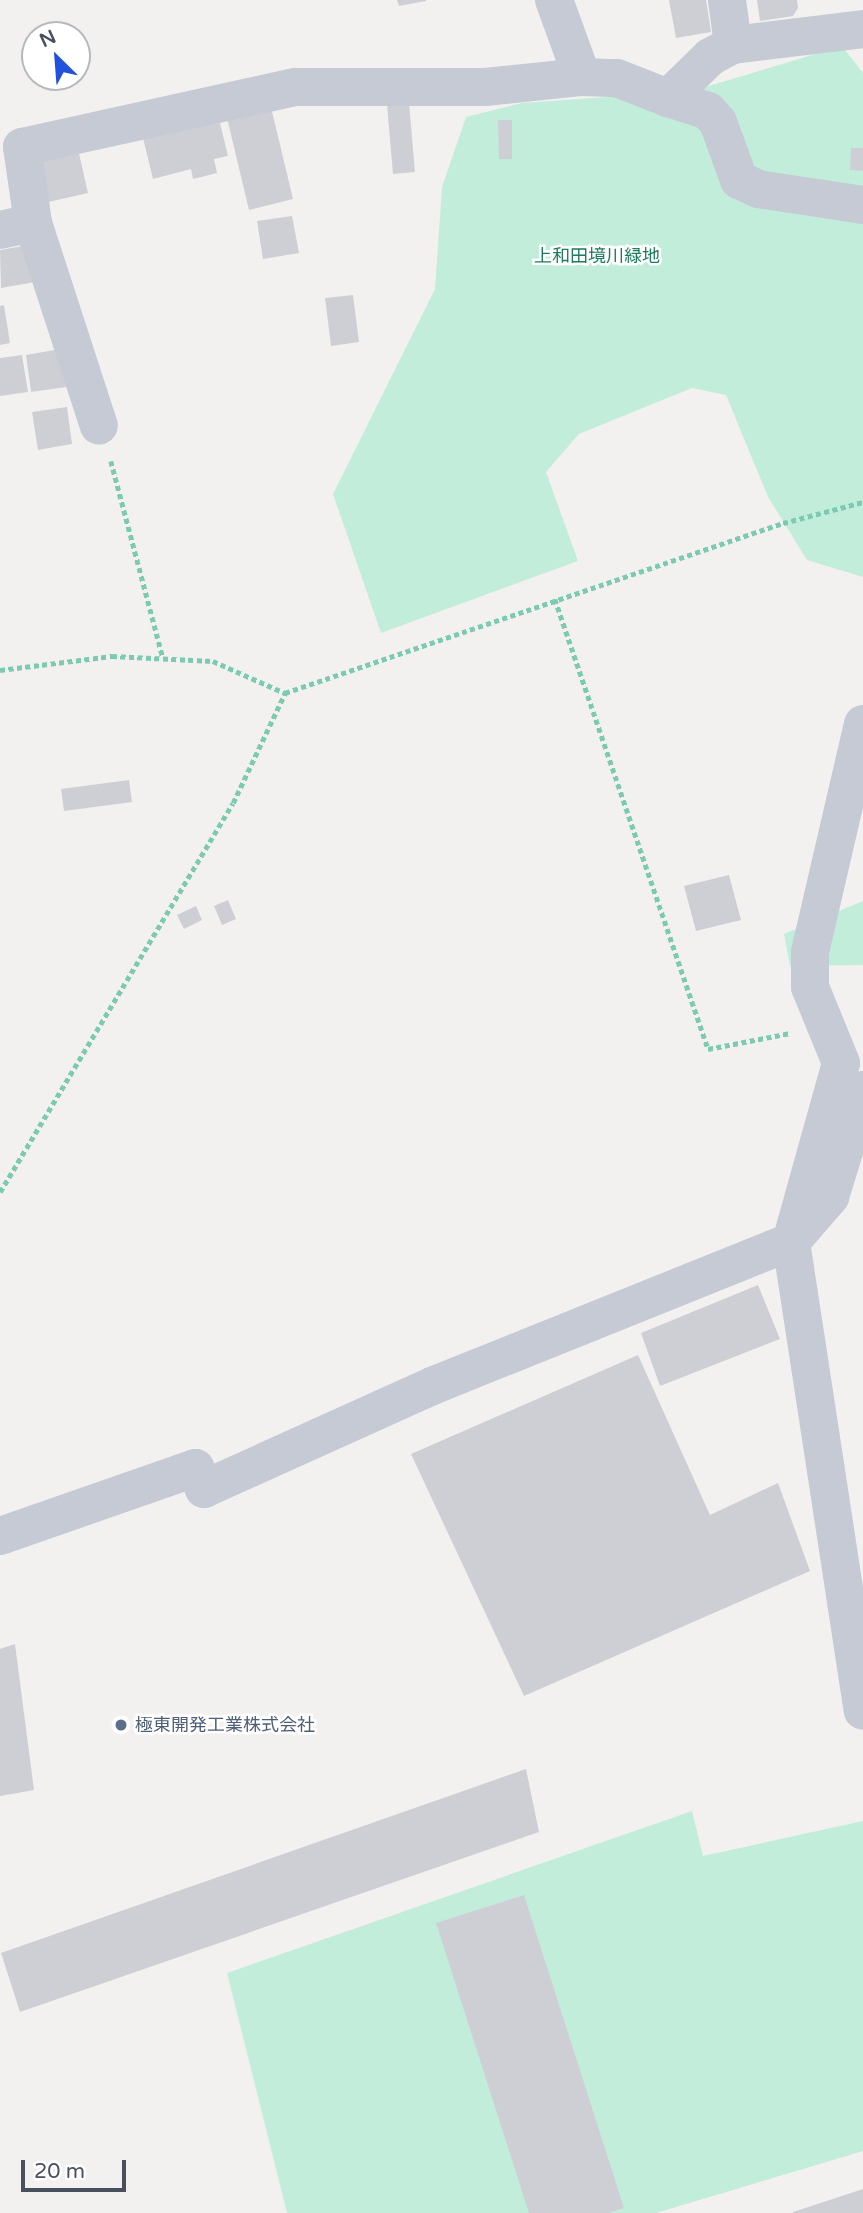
<!DOCTYPE html>
<meta charset="utf-8">
<style>
body{margin:0}
#map{position:relative;width:863px;height:2213px;overflow:hidden;background:#f3f1f0;font-family:"Varela Round","Noto Sans JP",sans-serif}
div>[style]{position:absolute}
.green>*{inset:0;background:#c2edda}
.building>*{inset:0;background:#cecfd5}
.path>*{height:4.5px;margin-top:-2.25px;transform-origin:0;background:repeating-linear-gradient(90deg,#7bcab1 0 5px,transparent 0 8.5px)}
.minor>*{height:38px;margin:-19px;padding:0 19px;transform-origin:19px;border-radius:19px;background:#c5cad4}
.dots>*{width:19px;height:19px;translate:-50% -50%;box-sizing:border-box;border:4px solid #fff;border-radius:50%}
span{translate:-50% -50%;white-space:nowrap;text-align:center;line-height:1.15;-webkit-text-stroke:5px #fff;paint-order:stroke}
.park-label{font-size:18px;color:#1c7c5d}
.service-label{font-size:18px;color:#4e5e75}
.left{translate:0 -50%;text-align:left}
.north{position:absolute;left:21px;top:21px;width:70px;height:70px;box-sizing:border-box;background:#fff;border:2px solid #b6b9be;border-radius:50%;rotate:335deg;font-size:19px;font-weight:700;line-height:28px;text-align:center;color:#49505d}
.north::after{content:'';display:block;margin:auto;width:24px;height:32px;background:#2252db;clip-path:polygon(50% 0,100% 100%,50% 72%,0 100%)}
.scale{position:absolute;left:21px;top:2160px;width:105px;height:32px;box-sizing:border-box;border:4px solid #49505d;border-top:0;padding-left:9px;font-size:21px;line-height:24px;white-space:nowrap;color:#49505d;-webkit-text-stroke:5px #fff;paint-order:stroke}
</style>
<div id="map">
<div class="green">
<i style="clip-path:polygon(842px 46px,863px 73px,863px 577px,807px 560px,768px 497px,726px 395px,692px 388px,579px 434px,546px 472px,578px 561px,381px 633px,333px 494px,435px 289px,442px 187px,466px 117px,522px 103px,692px 91px)"></i>
<i style="clip-path:polygon(863px 901px,863px 965px,790px 966px,784px 934px)"></i>
<i style="clip-path:polygon(692px 1811px,703px 1856px,863px 1821px,863px 2151px,656px 2213px,287px 2213px,227px 1973px)"></i>
</div>
<div class="building">
<i style="clip-path:polygon(397px 0,426px 0,426px 1px,399px 6px)"></i>
<i style="clip-path:polygon(669px 0,706px 0,711px 32px,676px 38px)"></i>
<i style="clip-path:polygon(757px 0,797px 0,798px 8px,793px 16px,760px 21px)"></i>
<i style="clip-path:polygon(409px 103px,415px 172px,393px 174px,387px 105px)"></i>
<i style="clip-path:polygon(271px 107px,293px 199px,249px 210px,227px 118px)"></i>
<i style="clip-path:polygon(498px 120px,512px 120px,512px 159px,499px 159px)"></i>
<i style="clip-path:polygon(220px 123px,228px 156px,214px 159px,217px 173px,193px 179px,191px 169px,153px 179px,142px 134px)"></i>
<i style="clip-path:polygon(851px 148px,863px 148px,863px 171px,850px 170px)"></i>
<i style="clip-path:polygon(78px 149px,88px 193px,44px 203px,34px 160px)"></i>
<i style="clip-path:polygon(292px 216px,299px 253px,263px 259px,257px 221px)"></i>
<i style="clip-path:polygon(29px 245px,35px 282px,1px 288px,0 250px)"></i>
<i style="clip-path:polygon(353px 295px,359px 342px,331px 346px,325px 298px)"></i>
<i style="clip-path:polygon(4px 305px,10px 343px,0 345px,0 306px)"></i>
<i style="clip-path:polygon(60px 349px,66px 387px,31px 392px,26px 355px)"></i>
<i style="clip-path:polygon(22px 355px,28px 392px,0 396px,0 358px)"></i>
<i style="clip-path:polygon(67px 407px,72px 444px,38px 450px,32px 412px)"></i>
<i style="clip-path:polygon(129px 780px,132px 802px,64px 811px,61px 789px)"></i>
<i style="clip-path:polygon(729px 875px,741px 920px,696px 931px,684px 886px)"></i>
<i style="clip-path:polygon(228px 900px,236px 919px,222px 925px,214px 906px)"></i>
<i style="clip-path:polygon(196px 906px,202px 920px,184px 929px,177px 915px)"></i>
<i style="clip-path:polygon(758px 1285px,780px 1339px,660px 1386px,641px 1333px)"></i>
<i style="clip-path:polygon(638px 1355px,710px 1515px,778px 1483px,810px 1571px,524px 1696px,411px 1454px)"></i>
<i style="clip-path:polygon(15px 1644px,34px 1790px,0 1796px,0 1649px)"></i>
<i style="clip-path:polygon(526px 1769px,539px 1832px,20px 2012px,1px 1953px)"></i>
<i style="clip-path:polygon(524px 1895px,624px 2208px,609px 2213px,529px 2213px,436px 1923px)"></i>
<i style="clip-path:polygon(863px 2189px,863px 2213px,793px 2213px,793px 2212px)"></i>
</div>
<div class="path">
<i style="left:111px;top:461px;width:204px;rotate:75.2deg"></i>
<i style="left:555px;top:599px;width:475px;rotate:71.2deg"></i>
<i style="left:708px;top:1049px;width:84px;rotate:-11deg"></i>
<i style="left:0;top:670px;width:113px;rotate:-7.1deg"></i>
<i style="left:112px;top:656px;width:101px;rotate:2.8deg"></i>
<i style="left:213px;top:661px;width:79px;rotate:24deg"></i>
<i style="left:285px;top:693px;width:526px;rotate:-18.85deg"></i>
<i style="left:783px;top:523px;width:83px;rotate:-14.7deg"></i>
<i style="left:0;top:1192px;width:453px;rotate:-59.1deg"></i>
<i style="left:233px;top:803px;width:122px;rotate:-64.7deg"></i>
</div>
<div class="minor">
<i style="left:554px;top:0;width:82px;rotate:70deg"></i>
<i style="left:727px;top:0;width:45px;rotate:82.4deg"></i>
<i style="left:668px;top:98px;width:42px;rotate:18deg"></i>
<i style="left:708px;top:111px;width:15px;rotate:48deg"></i>
<i style="left:718px;top:122px;width:62px;rotate:70.1deg"></i>
<i style="left:739px;top:180px;width:21px;rotate:25deg"></i>
<i style="left:758px;top:189px;width:106px;rotate:8.7deg"></i>
<i style="left:33px;top:223px;width:213px;rotate:72deg"></i>
<i style="left:0;top:230px;width:34px;rotate:-12deg"></i>
<i style="left:33px;top:223px;width:77px;rotate:-98.2deg"></i>
<i style="left:22px;top:147px;width:280px;rotate:-12.4deg"></i>
<i style="left:296px;top:87px;width:189px"></i>
<i style="left:485px;top:87px;width:98px;rotate:-5.9deg"></i>
<i style="left:582px;top:77px;width:35px;rotate:2deg"></i>
<i style="left:617px;top:78px;width:55px;rotate:21.4deg"></i>
<i style="left:668px;top:98px;width:59px;rotate:-44.3deg"></i>
<i style="left:710px;top:57px;width:26px;rotate:-28deg"></i>
<i style="left:733px;top:45px;width:131px;rotate:-7deg"></i>
<i style="left:863px;top:724px;width:233px;rotate:103.1deg"></i>
<i style="left:810px;top:951px;width:36px;rotate:90deg"></i>
<i style="left:810px;top:987px;width:82px;rotate:67.8deg"></i>
<i style="left:841px;top:1063px;width:186px;rotate:105.6deg"></i>
<i style="left:791px;top:1242px;width:474px;rotate:81.3deg"></i>
<i style="left:0;top:1536px;width:207px;rotate:-19.2deg"></i>
<i style="left:195px;top:1468px;width:23px;rotate:67deg"></i>
<i style="left:204px;top:1489px;width:250px;rotate:-24.3deg"></i>
<i style="left:432px;top:1386px;width:387px;rotate:-21.9deg"></i>
<i style="left:791px;top:1242px;width:60px;rotate:-49.1deg"></i>
<i style="left:830px;top:1197px;width:112px;rotate:-72.9deg"></i>
</div>
<div class="dots">
<i style="left:121px;top:1725px;background:#5c6f8a"></i>
</div>
<div class="park-label">
<span style="left:597px;top:256px">上和田境川緑地</span>
</div>
<div class="service-label">
<span class="left" style="left:135px;top:1725px">極東開発工業株式会社</span>
</div>
<div class="north">N</div>
<div class="scale">20 m</div>
</div>
